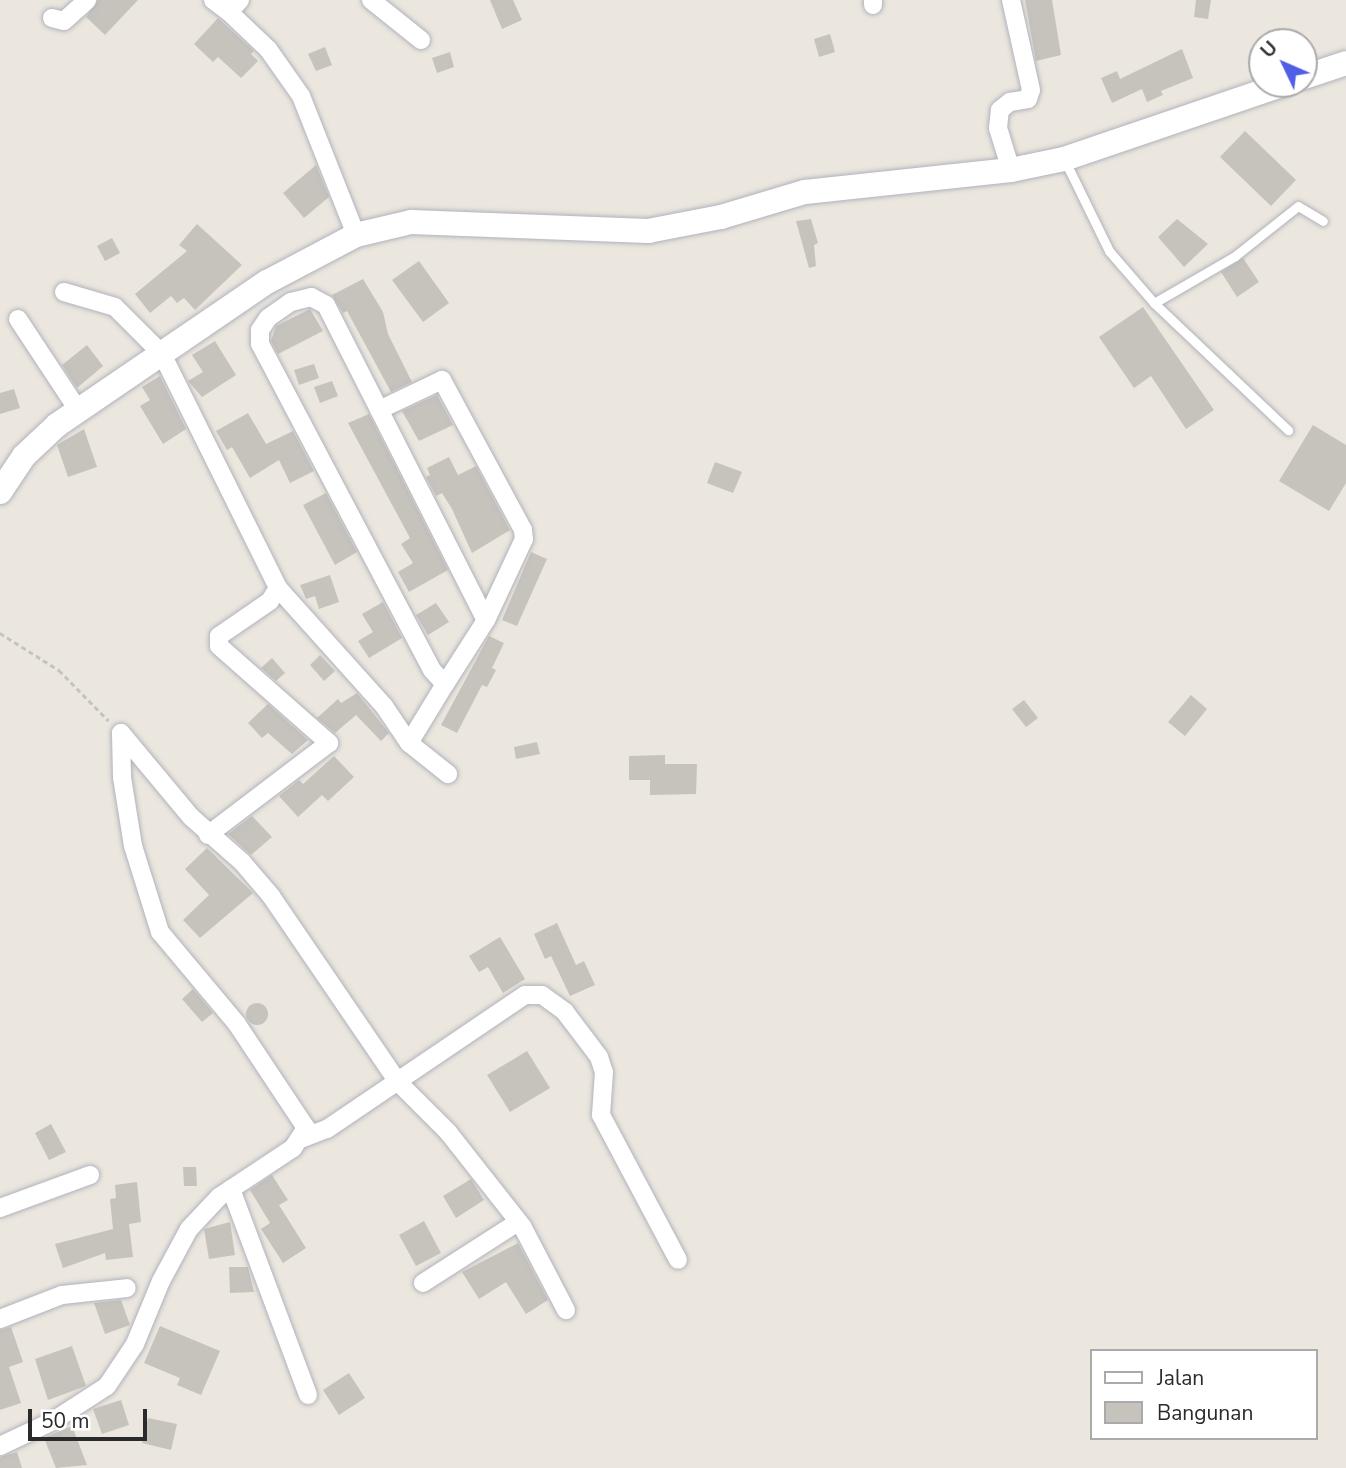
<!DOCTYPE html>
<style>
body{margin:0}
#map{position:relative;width:1346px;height:1468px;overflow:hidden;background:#ebe6de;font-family:"Nunito Sans",sans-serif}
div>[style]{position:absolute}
.building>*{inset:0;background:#c6c3bd}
.round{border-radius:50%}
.path>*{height:2.5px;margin-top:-1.25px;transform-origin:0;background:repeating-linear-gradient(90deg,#c3c3c3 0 5px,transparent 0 8.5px)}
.roads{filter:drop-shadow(0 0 2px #b1b3bc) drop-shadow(0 0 2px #b1b3bc)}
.lane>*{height:9px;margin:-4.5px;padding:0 4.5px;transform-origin:4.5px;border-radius:4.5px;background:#fff}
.street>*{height:18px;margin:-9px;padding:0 9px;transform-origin:9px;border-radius:9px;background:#fff}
.secondary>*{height:24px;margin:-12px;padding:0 12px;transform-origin:12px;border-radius:12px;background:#fff}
span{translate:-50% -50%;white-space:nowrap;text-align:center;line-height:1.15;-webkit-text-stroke:6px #fff;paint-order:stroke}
.legend{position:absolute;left:1090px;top:1349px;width:228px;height:91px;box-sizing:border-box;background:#fff;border:2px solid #aaa;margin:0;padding:9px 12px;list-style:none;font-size:21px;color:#2a2a2a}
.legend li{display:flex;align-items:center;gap:14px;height:35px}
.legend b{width:35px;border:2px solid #aaa}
.north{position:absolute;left:1248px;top:28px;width:70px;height:70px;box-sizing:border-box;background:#fff;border:2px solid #aaa;border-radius:50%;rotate:314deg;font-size:19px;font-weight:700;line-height:28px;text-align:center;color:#2a2a2a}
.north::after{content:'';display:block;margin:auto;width:24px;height:32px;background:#505fe5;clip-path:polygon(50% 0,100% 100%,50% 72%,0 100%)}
.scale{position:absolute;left:28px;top:1409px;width:119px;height:32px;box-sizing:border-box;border:4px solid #2a2a2a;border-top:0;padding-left:9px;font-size:21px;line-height:24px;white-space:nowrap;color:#2a2a2a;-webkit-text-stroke:5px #fff;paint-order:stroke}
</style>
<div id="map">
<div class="building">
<i style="clip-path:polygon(98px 0,138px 0,105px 35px,86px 17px)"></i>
<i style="clip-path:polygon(490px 0,513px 0,522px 20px,502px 29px)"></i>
<i style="clip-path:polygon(1025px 0,1052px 0,1061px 55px,1036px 61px)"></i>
<i style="clip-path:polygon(1196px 0,1211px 0,1208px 19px,1194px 17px)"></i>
<i style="clip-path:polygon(218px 18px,254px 51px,251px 54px,258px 61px,241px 78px,218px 57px,213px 62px,194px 44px)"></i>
<i style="clip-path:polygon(830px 34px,835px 52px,819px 57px,814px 39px)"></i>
<i style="clip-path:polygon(325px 47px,332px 65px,316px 71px,308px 54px)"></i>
<i style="clip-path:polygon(1182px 49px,1193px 78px,1161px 91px,1163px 95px,1147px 102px,1142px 89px,1112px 103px,1101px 78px,1117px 71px,1120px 79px)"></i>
<i style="clip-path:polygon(450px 52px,454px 67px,437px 73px,432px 58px)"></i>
<i style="clip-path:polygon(1245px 131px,1296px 180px,1271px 206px,1220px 157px)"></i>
<i style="clip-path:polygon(316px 165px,329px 197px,304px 218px,283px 193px)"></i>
<i style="clip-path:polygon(811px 219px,818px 243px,814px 245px,816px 266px,809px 268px,796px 221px)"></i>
<i style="clip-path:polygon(1177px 219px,1208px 244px,1184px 267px,1158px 237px)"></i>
<i style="clip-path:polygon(197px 224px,242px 265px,195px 310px,184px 298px,177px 303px,171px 296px,150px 313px,135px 294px,187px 251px,179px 245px)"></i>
<i style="clip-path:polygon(112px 238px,120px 253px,105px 261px,97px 246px)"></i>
<i style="clip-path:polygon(1243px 258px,1259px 282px,1237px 297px,1221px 272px)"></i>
<i style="clip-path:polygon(419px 261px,449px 303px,423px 322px,392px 280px)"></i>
<i style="clip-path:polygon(363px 279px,383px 312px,388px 334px,412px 382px,391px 392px,347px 311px,343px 313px,332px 295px)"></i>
<i style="clip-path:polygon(1143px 307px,1214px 410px,1186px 429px,1151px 376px,1134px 388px,1099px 337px)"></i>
<i style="clip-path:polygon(310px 309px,323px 331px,278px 354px,271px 341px,276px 326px)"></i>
<i style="clip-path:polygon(215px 341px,236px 375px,202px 397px,188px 381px,203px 372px,192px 355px)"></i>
<i style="clip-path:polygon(87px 345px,103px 366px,77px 388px,62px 365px)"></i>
<i style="clip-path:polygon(314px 364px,319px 378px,299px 385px,294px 370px)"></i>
<i style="clip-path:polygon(160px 376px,186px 429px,163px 444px,140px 406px,150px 400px,142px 387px)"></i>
<i style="clip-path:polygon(332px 381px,338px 396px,320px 403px,314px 387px)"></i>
<i style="clip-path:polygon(14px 389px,20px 408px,0 414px,0 393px)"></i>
<i style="clip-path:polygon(437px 395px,453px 425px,419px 441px,402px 411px)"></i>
<i style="clip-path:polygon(248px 413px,266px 444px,293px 431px,314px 471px,290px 483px,279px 460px,250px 478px,232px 447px,227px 450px,216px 431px)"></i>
<i style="clip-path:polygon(369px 414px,448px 570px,409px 592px,398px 572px,413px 563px,401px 544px,410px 538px,348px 423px)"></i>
<i style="clip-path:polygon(1313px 425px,1346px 445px,1346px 483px,1329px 511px,1279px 481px)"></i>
<i style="clip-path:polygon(84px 429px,97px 467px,68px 477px,57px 445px)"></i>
<i style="clip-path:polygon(449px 457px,458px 475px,476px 466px,510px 530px,472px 553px,452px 509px,442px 493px,436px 496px,426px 477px,430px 475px,427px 468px)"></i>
<i style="clip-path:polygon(715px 462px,742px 472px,733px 493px,707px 483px)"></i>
<i style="clip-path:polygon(326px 493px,357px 552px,335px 565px,303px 505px)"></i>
<i style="clip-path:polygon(531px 552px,547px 559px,517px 626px,502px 620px)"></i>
<i style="clip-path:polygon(330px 575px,339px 602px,319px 609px,315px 596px,306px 599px,300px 585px)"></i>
<i style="clip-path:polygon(383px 602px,402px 638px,369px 658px,358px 641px,373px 632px,362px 614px)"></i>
<i style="clip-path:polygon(436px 603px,449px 622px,428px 635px,416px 615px)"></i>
<i style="clip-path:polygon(489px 636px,504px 643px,492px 668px,496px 670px,487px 687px,482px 685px,457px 733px,441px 725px)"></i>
<i style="clip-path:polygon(320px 655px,335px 671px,324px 681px,310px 665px)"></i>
<i style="clip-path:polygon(272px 658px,285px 673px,276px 681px,261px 668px)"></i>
<i style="clip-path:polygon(357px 693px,389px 733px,381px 741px,356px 715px,335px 733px,317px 718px,338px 699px,341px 703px)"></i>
<i style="clip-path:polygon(1191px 695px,1207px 709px,1185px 736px,1168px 722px)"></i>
<i style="clip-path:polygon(1024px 700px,1038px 718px,1026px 727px,1012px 709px)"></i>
<i style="clip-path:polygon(268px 704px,308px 740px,292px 754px,268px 733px,262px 738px,248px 723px)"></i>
<i style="clip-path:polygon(537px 742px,540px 754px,516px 759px,514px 747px)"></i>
<i style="clip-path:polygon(665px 755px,665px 764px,697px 764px,696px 794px,650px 795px,650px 780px,629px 780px,629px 756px)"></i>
<i style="clip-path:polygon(334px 756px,354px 777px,328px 801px,322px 795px,298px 817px,279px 796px,299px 780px,303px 784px)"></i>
<i style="clip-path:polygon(252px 816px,272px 837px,251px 855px,228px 834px)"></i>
<i style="clip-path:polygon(207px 848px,253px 893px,200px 938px,183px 920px,209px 895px,185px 869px)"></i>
<i style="clip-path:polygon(557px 923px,576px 965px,584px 961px,595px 985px,570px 996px,551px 956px,545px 959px,534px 934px)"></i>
<i style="clip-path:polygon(500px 937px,525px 979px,503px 993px,488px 967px,479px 972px,469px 956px)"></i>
<i style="clip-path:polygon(193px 989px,213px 1013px,202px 1022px,182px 999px)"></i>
<i class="round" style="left:246px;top:1003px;width:22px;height:22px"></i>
<i style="clip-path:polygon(527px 1051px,550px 1088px,510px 1112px,487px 1075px)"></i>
<i style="clip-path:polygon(51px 1124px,66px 1152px,49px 1160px,35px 1133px)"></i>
<i style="clip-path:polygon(183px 1167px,196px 1167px,197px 1186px,184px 1186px)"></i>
<i style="clip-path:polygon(272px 1175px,288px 1200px,279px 1205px,306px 1248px,283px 1263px,261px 1229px,270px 1223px,250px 1190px)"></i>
<i style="clip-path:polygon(471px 1179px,484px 1200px,456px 1218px,443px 1196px)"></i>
<i style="clip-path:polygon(137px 1182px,141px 1222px,129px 1224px,133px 1257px,106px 1260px,105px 1253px,63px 1268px,55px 1244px,113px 1229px,110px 1199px,116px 1198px,115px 1185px)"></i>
<i style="clip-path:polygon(424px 1221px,441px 1253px,416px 1266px,399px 1235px)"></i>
<i style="clip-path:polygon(230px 1222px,235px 1255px,209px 1259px,204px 1229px)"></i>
<i style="clip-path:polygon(518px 1243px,548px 1300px,526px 1314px,506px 1282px,479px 1299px,462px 1272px)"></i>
<i style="clip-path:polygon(229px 1267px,248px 1267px,254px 1292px,230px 1293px)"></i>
<i style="clip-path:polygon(121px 1300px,130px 1325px,105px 1334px,94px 1303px)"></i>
<i style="clip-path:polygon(160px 1326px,220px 1351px,201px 1395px,177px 1385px,180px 1378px,144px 1363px)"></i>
<i style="clip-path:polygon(11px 1327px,23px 1362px,9px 1367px,21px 1403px,0 1410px,0 1330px)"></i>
<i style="clip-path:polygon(72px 1346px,86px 1386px,48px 1400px,35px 1359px)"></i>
<i style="clip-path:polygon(349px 1373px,365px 1398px,339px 1415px,323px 1390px)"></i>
<i style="clip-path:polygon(121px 1400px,129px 1425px,102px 1434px,93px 1409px)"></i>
<i style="clip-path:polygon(148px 1418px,177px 1424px,171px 1450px,142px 1443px)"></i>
<i style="clip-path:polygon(72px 1426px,87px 1465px,56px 1468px,44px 1438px)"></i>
<i style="clip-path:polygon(17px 1452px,22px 1468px,0 1468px,0 1457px)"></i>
</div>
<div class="path">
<i style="left:0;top:633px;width:70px;rotate:32.1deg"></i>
<i style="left:59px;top:670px;width:71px;rotate:45.6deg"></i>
</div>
<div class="roads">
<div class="lane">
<i style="left:1065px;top:161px;width:100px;rotate:63.9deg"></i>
<i style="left:1109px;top:251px;width:69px;rotate:49.1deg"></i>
<i style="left:1154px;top:303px;width:185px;rotate:43.5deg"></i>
<i style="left:1154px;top:303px;width:94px;rotate:-30.1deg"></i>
<i style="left:1235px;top:256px;width:80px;rotate:-38.4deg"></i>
<i style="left:1298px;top:206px;width:29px;rotate:31deg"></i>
</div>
<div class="street">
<i style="left:213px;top:0;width:20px;rotate:37deg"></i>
<i style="left:240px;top:0;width:16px;rotate:133deg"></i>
<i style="left:229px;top:12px;width:54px;rotate:43.5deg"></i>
<i style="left:268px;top:49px;width:57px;rotate:54.9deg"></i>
<i style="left:301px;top:96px;width:149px;rotate:68.4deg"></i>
<i style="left:371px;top:0;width:64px;rotate:38.7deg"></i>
<i style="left:873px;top:0;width:5px;rotate:90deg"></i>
<i style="left:52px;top:18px;width:12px;rotate:14deg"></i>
<i style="left:64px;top:21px;width:31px;rotate:-42deg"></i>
<i style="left:1011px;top:170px;width:44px;rotate:-107.2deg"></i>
<i style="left:998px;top:128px;width:18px;rotate:-84deg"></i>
<i style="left:1000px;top:110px;width:13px;rotate:-39deg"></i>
<i style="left:1010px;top:102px;width:18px;rotate:-9deg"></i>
<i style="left:1028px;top:99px;width:9px;rotate:-72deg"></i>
<i style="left:1031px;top:90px;width:92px;rotate:-102.5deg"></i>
<i style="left:64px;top:292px;width:53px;rotate:16.4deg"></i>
<i style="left:115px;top:307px;width:66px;rotate:45deg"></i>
<i style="left:162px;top:354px;width:261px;rotate:63.6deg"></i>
<i style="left:278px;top:588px;width:15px;rotate:122deg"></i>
<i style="left:270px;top:601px;width:62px;rotate:145.5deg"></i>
<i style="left:219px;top:636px;width:10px;rotate:90deg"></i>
<i style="left:219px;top:646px;width:147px;rotate:41.4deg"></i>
<i style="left:329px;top:743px;width:152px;rotate:142.8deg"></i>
<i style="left:18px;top:319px;width:109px;rotate:56.6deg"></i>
<i style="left:379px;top:410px;width:70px;rotate:-25.5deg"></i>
<i style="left:442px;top:380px;width:170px;rotate:61.6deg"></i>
<i style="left:523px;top:530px;width:9px;rotate:84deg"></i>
<i style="left:524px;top:539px;width:89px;rotate:115.1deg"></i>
<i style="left:486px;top:620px;width:76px;rotate:122.6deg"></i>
<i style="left:445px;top:684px;width:19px;rotate:-133deg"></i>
<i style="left:432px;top:670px;width:369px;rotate:-117.8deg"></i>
<i style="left:260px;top:344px;width:14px;rotate:-90deg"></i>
<i style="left:260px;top:330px;width:14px;rotate:-56deg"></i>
<i style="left:268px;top:318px;width:28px;rotate:-35deg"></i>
<i style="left:291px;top:302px;width:21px;rotate:-14deg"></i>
<i style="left:311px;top:297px;width:17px;rotate:28deg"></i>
<i style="left:326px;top:305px;width:353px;rotate:63.1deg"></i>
<i style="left:278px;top:588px;width:159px;rotate:48.1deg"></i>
<i style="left:384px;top:706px;width:45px;rotate:56deg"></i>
<i style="left:409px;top:743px;width:50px;rotate:38.5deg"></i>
<i style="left:121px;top:733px;width:109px;rotate:50.2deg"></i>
<i style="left:191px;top:817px;width:68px;rotate:41.4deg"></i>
<i style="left:242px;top:862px;width:45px;rotate:49.5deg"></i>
<i style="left:271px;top:896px;width:224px;rotate:55.7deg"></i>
<i style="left:397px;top:1081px;width:72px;rotate:45deg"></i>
<i style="left:448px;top:1132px;width:120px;rotate:51.8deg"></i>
<i style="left:522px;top:1226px;width:95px;rotate:62.4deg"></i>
<i style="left:409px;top:743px;width:69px;rotate:-58.6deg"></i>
<i style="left:303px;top:1138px;width:26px;rotate:-21deg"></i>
<i style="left:327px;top:1129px;width:239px;rotate:-34.1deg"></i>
<i style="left:525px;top:995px;width:17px"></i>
<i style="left:542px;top:995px;width:29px;rotate:36deg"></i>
<i style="left:565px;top:1012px;width:56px;rotate:52.9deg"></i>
<i style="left:599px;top:1057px;width:16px;rotate:72deg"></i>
<i style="left:604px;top:1072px;width:43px;rotate:94deg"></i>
<i style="left:601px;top:1115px;width:164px;rotate:62deg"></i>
<i style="left:231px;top:1189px;width:220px;rotate:69.5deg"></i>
<i style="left:0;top:1208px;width:96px;rotate:-20.1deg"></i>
<i style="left:423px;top:1283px;width:113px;rotate:-32.7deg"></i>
<i style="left:0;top:1319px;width:66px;rotate:-21.2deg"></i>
<i style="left:62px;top:1295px;width:65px;rotate:-6.1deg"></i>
<i style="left:0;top:1446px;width:59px;rotate:-25.3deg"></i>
<i style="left:53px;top:1421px;width:64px;rotate:-32.9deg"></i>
<i style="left:107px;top:1386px;width:50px;rotate:-56.3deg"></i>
<i style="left:135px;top:1344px;width:68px;rotate:-67.6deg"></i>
<i style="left:161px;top:1281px;width:59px;rotate:-61.7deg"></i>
<i style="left:189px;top:1229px;width:44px;rotate:-46.8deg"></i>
<i style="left:219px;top:1197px;width:89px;rotate:-33.5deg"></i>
<i style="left:293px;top:1148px;width:24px;rotate:-57deg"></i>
<i style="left:306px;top:1128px;width:125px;rotate:-123.6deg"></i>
<i style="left:237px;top:1024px;width:120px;rotate:-129.9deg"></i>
<i style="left:160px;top:932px;width:90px;rotate:-107.4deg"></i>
<i style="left:133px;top:846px;width:70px;rotate:-99.1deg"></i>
<i style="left:122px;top:777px;width:44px;rotate:-91.3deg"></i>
</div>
<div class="secondary">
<i style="left:1304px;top:77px;width:44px;rotate:-18.4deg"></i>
<i style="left:0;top:492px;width:43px;rotate:-56.3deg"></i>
<i style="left:24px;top:456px;width:45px;rotate:-43.2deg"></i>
<i style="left:57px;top:425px;width:254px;rotate:-34.3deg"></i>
<i style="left:267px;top:282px;width:101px;rotate:-27.8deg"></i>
<i style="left:356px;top:235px;width:57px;rotate:-13.3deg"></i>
<i style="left:411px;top:222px;width:237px;rotate:2.2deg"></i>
<i style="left:648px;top:231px;width:74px;rotate:-10.9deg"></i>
<i style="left:721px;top:217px;width:88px;rotate:-16.6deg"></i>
<i style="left:805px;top:192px;width:207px;rotate:-6.1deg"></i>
<i style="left:1011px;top:170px;width:54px;rotate:-11.7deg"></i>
<i style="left:1064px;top:159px;width:232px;rotate:-18.8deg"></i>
</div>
</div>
<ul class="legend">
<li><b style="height:9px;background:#fff"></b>Jalan</li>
<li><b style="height:19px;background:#c6c3bd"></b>Bangunan</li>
</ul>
<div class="north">U</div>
<div class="scale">50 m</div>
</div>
